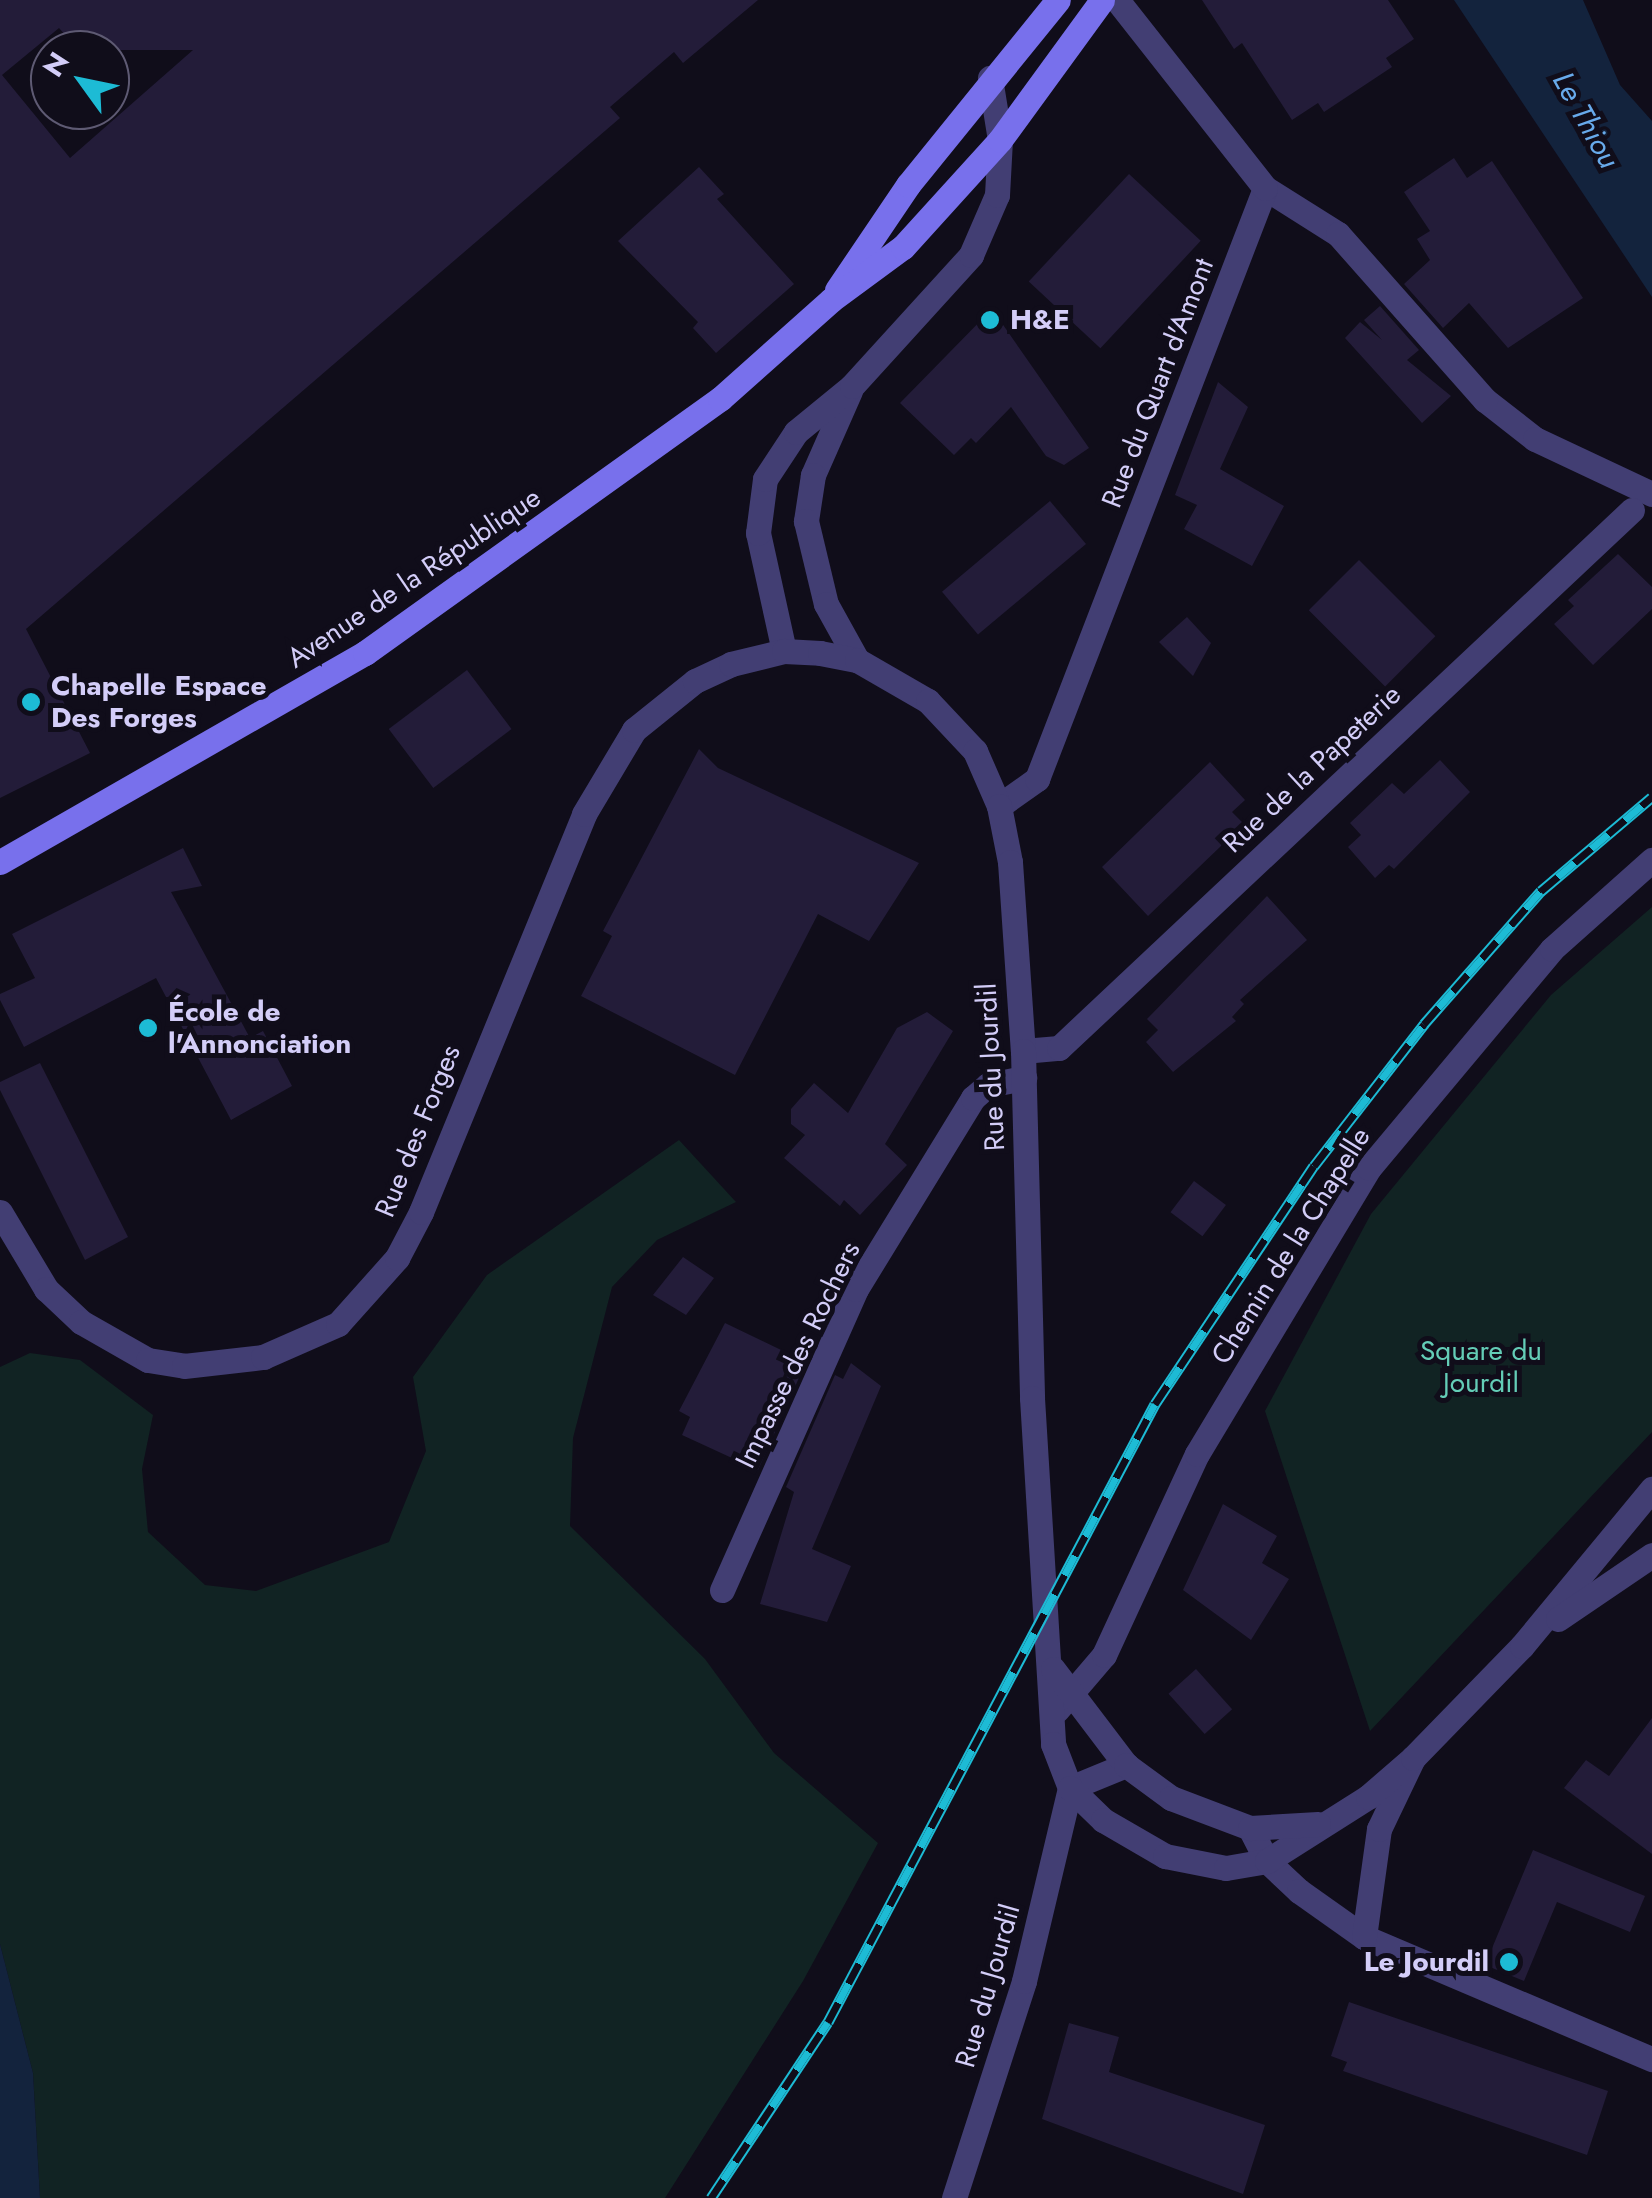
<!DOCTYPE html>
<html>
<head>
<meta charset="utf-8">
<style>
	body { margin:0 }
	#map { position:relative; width:1652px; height:2198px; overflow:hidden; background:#100d1a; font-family:Jost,sans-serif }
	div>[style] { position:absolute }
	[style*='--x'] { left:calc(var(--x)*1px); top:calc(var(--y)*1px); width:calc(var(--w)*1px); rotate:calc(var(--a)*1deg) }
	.green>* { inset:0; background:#112323 }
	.water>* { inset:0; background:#13233d }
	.building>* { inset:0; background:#231c39; transform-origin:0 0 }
	.pedestrian>* { height:25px; margin:-12.5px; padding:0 12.5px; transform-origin:12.5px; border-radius:12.5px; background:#423e73 }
	.minor>* { height:25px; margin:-12.5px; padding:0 12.5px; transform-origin:12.5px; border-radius:12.5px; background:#423e73 }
	.tertiary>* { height:25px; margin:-12.5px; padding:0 12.5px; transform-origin:12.5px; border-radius:12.5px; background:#423e73 }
	.secondary>* { height:25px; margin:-12.5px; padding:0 12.5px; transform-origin:12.5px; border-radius:12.5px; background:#7870ec }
	.rail>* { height:11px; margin-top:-5.5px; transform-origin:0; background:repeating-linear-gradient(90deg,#100d1a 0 22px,#1dbbd5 0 44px); box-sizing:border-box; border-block:2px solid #1dbbd5 }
	.dots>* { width:28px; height:28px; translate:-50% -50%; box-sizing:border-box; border:5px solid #100d1a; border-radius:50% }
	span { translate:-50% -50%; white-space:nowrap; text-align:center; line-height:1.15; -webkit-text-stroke:10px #100d1a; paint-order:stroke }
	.poi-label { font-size:28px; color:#d3cdf8; font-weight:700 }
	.left { translate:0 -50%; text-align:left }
	.right { translate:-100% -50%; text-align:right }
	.street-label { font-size:28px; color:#d3cdf8 }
	.park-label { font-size:28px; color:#64cdb7 }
	.water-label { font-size:30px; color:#68aaeb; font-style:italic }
	.north { position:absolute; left:30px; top:30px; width:100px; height:100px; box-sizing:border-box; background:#100d1a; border:2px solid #5e5a73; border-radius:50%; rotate:303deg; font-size:28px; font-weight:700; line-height:40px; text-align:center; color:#d3cdf8 }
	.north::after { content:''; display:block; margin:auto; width:35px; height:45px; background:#1dbbd5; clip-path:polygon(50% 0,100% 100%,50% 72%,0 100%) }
</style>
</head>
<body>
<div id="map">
	<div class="green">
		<i style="clip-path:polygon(1652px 907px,1652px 1432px,1370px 1731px,1265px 1411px,1371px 1214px,1551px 995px)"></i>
		<i style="clip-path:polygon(679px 1140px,736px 1202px,657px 1240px,612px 1287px,573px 1438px,570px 1526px,705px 1659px,774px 1753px,878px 1843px,803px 1981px,665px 2198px,40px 2198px,33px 2073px,0 1944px,0 1367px,30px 1353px,80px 1360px,153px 1415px,142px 1469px,148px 1532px,205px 1585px,256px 1591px,389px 1542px,426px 1451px,413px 1377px,487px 1275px)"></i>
	</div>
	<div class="water">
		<i style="clip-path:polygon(1454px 0,1583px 0,1620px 85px,1652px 121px,1652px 297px)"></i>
		<i style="clip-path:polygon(0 1944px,33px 2073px,40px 2198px,0 2198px)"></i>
	</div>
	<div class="building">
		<i style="clip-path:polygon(evenodd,0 0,758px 0,683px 63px,674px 52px,610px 107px,620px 118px,26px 629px,90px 753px,0 798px,0 0,59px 28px,78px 50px,193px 50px,70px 158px,2px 75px,59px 28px)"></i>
		<i style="clip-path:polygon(1202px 0,1388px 0,1414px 39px,1386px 58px,1392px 67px,1324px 112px,1318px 103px,1292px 120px,1242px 43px,1234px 49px)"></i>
		<i style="clip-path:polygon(1454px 158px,1467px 178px,1492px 161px,1583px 298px,1508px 348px,1469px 303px,1443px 328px,1404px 284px,1430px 260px,1417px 239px,1430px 231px,1404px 192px)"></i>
		<i style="clip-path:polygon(699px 167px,724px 194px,717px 199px,794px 284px,716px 353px,693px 328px,698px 322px,618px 241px)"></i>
		<i style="left:1129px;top:174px;width:98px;height:147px;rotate:43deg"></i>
		<i style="clip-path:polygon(1380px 306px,1419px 350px,1407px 360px,1451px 396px,1422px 423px,1345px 338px,1360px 322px,1382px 340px,1364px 320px)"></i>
		<i style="clip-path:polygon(992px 309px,1089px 448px,1064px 465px,1046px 456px,1011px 407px,976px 443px,971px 438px,954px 455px,900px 403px)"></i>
		<i style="clip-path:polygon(1218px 382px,1248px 407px,1220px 469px,1284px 506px,1252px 566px,1184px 529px,1197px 505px,1175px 495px)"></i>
		<i style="left:1050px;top:501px;width:56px;height:141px;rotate:50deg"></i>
		<i style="clip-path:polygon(1618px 554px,1652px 587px,1652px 609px,1593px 665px,1554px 624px,1574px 606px,1568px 600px)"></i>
		<i style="left:1359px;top:560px;width:108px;height:71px;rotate:45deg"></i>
		<i style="clip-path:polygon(1187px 617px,1211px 643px,1193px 676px,1159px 642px)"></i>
		<i style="left:467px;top:670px;width:74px;height:98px;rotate:53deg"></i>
		<i style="clip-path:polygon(699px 749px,718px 768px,919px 863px,869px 941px,818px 914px,735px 1075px,581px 996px,612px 936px,603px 931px)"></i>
		<i style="clip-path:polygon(1440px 760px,1470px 792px,1394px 869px,1389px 865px,1375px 878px,1348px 847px,1361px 835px,1350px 823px,1392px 783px,1404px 794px)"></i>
		<i style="clip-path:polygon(1210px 762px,1245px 800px,1232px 812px,1244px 824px,1148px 916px,1102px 867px)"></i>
		<i style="clip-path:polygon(183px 848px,202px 886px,171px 892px,250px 1038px,263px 1031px,292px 1086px,231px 1120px,156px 978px,24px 1047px,0 1000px,0 994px,35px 978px,12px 934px)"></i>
		<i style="clip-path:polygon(1267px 896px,1307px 940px,1240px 1000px,1244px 1004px,1232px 1017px,1236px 1021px,1173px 1072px,1146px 1042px,1158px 1030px,1147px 1019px)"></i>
		<i style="clip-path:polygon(927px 1012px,953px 1031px,885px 1144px,907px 1165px,860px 1215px,844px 1200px,840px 1206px,784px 1158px,805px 1135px,791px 1124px,791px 1109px,814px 1083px,848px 1113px,897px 1028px)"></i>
		<i style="clip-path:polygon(40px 1063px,128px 1237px,85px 1260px,0 1090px,0 1082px)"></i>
		<i style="left:1194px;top:1181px;width:40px;height:39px;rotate:37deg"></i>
		<i style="clip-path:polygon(683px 1257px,714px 1278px,686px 1315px,653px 1295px)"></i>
		<i style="clip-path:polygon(725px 1323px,806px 1362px,758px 1470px,682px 1435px,690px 1417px,679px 1411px)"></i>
		<i style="clip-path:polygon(851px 1363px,881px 1386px,812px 1549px,851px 1566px,827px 1622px,760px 1604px,794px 1492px,786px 1487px,835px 1375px,843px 1379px)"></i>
		<i style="clip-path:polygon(1223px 1504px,1277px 1536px,1262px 1563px,1289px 1579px,1251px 1640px,1183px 1590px)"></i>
		<i style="left:1196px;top:1669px;width:54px;height:37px;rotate:48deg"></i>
		<i style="clip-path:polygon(1652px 1718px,1652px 1854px,1564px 1788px,1586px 1760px,1609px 1776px)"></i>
		<i style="clip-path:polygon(1533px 1850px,1645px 1896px,1630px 1932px,1557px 1902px,1524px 1981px,1485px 1965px)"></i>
		<i style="clip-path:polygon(1349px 2002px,1608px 2091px,1587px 2155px,1343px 2071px,1347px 2062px,1331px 2056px)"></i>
		<i style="clip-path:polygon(1069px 2023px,1119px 2037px,1109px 2072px,1265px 2125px,1243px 2194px,1042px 2119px)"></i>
	</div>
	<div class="pedestrian">
		<i style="--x:1485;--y:400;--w:63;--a:38"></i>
		<i style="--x:1535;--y:439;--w:129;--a:25.2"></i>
	</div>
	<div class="minor">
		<i style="--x:1265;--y:188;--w:86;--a:32.2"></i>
		<i style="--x:1338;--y:234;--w:222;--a:48.5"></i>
		<i style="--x:850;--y:391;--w:92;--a:113.8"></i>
		<i style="--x:813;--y:475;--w:47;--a:98.7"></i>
		<i style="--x:806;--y:521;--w:85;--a:76.5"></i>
		<i style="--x:826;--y:604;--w:64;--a:61"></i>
		<i style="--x:784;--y:651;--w:121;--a:-102.4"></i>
		<i style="--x:758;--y:533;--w:54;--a:-82.6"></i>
		<i style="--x:765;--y:479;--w:56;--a:-56.6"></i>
		<i style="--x:796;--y:432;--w:72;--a:-39.4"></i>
		<i style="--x:852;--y:386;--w:177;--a:-47.7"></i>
		<i style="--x:971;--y:255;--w:65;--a:-66.6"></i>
		<i style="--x:997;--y:195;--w:55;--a:-86.9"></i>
		<i style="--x:1000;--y:140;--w:63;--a:-99.2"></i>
		<i style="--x:999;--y:806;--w:47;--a:-35.4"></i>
		<i style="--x:1037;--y:779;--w:633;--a:-68.9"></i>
		<i style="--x:1265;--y:188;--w:239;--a:-128.2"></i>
		<i style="--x:1023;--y:1051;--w:36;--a:-5"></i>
		<i style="--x:1059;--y:1048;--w:786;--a:-43.2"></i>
		<i style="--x:722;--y:1590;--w:329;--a:-66"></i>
		<i style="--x:856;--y:1289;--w:224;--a:-58.5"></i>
		<i style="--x:973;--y:1098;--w:20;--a:-41"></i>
		<i style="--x:988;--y:1085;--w:37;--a:-11"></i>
		<i style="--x:1057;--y:1710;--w:72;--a:-49.5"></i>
		<i style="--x:1104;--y:1655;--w:221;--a:-65.2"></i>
		<i style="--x:1197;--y:1454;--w:334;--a:-59"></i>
		<i style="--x:1369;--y:1168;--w:285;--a:-50.1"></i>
		<i style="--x:1552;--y:949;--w:134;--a:-41.7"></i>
		<i style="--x:1250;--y:1828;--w:37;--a:63"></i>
		<i style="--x:1267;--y:1861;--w:44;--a:43.2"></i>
		<i style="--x:1299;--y:1891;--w:80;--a:35.3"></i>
		<i style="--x:1364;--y:1937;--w:313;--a:23"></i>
		<i style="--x:1364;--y:1937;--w:109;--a:-82.1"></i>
		<i style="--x:1379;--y:1829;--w:79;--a:-64.4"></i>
		<i style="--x:954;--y:2198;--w:228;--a:-72.1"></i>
		<i style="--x:1024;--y:1981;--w:198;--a:-76.6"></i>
		<i style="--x:1070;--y:1788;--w:61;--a:-22.3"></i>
	</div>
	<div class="tertiary">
		<i style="--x:0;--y:1212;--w:90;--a:59.1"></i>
		<i style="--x:46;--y:1289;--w:48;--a:43.3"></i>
		<i style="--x:81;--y:1322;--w:77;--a:29.6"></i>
		<i style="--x:148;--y:1360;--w:36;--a:9"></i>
		<i style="--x:184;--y:1366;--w:80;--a:-6.5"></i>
		<i style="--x:263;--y:1357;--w:82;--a:-23.7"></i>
		<i style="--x:338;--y:1324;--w:89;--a:-48.2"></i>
		<i style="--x:397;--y:1258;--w:52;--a:-62.4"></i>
		<i style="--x:421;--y:1212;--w:430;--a:-67.7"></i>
		<i style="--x:584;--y:814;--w:98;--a:-59.2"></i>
		<i style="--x:634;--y:730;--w:78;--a:-38.8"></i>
		<i style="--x:695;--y:681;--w:40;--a:-25"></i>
		<i style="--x:731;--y:664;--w:55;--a:-13.8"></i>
		<i style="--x:784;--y:651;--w:36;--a:3"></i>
		<i style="--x:820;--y:653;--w:38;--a:11"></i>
		<i style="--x:857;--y:660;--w:82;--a:30"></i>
		<i style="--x:928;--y:701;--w:69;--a:46.8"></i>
		<i style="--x:975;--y:751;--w:60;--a:66.4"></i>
		<i style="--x:999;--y:806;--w:57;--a:78.9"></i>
		<i style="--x:1010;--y:862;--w:189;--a:86.1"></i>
		<i style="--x:1023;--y:1051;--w:347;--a:88.5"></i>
		<i style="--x:1032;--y:1398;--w:347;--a:86.5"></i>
		<i style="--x:1053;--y:1744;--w:47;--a:68.9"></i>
		<i style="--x:1070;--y:1788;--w:46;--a:44.1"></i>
		<i style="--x:1103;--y:1820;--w:72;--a:30.1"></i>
		<i style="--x:1165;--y:1856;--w:62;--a:11.1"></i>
		<i style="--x:1226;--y:1868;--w:42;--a:-9.7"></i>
		<i style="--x:1267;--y:1861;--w:120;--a:-32.4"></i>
		<i style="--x:1368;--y:1797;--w:60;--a:-40.9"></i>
		<i style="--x:1413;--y:1758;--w:156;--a:-45.8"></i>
		<i style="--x:1522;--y:1646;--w:204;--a:-50.4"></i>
		<i style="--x:1558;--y:1619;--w:114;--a:-34.2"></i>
		<i style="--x:1053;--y:1669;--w:121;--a:52.8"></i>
		<i style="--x:1126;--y:1765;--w:56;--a:36.3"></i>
		<i style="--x:1171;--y:1798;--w:85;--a:20.8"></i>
		<i style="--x:1250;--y:1828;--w:68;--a:-3.4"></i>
	</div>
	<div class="secondary">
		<i style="--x:837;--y:290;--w:127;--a:-55.9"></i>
		<i style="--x:908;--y:185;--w:238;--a:-51"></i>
		<i style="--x:0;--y:862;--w:421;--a:-29.8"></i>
		<i style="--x:365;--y:653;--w:437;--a:-35.6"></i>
		<i style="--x:720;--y:399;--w:149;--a:-41.7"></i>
		<i style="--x:831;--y:300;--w:89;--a:-36.4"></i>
		<i style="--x:903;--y:247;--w:144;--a:-47.8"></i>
		<i style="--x:1000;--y:140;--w:173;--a:-53.9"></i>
	</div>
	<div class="rail">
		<i style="--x:711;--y:2198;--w:211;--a:-56.4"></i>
		<i style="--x:828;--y:2022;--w:699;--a:-62.12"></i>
		<i style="--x:1155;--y:1404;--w:286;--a:-56.3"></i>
		<i style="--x:1314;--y:1166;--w:180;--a:-52.2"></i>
		<i style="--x:1424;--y:1024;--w:177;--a:-48.7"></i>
		<i style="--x:1541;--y:891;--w:145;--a:-40.3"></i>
	</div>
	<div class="dots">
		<i style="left:990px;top:320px;background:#1dbbd5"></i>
		<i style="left:31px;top:702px;background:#1dbbd5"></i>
		<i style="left:148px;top:1028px;background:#1dbbd5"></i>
		<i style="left:1509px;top:1962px;background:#1dbbd5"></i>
	</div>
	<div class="poi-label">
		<span class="left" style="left:1010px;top:320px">H&amp;E</span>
		<span class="left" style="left:51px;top:702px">Chapelle Espace<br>Des Forges</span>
		<span class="left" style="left:168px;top:1028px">École de<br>l'Annonciation</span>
		<span class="right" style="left:1489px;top:1962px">Le Jourdil</span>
	</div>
	<div class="street-label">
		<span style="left:1158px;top:383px;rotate:-69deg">Rue du Quart d'Amont</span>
		<span style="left:414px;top:578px;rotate:-34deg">Avenue de la République</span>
		<span style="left:1312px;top:769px;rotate:-43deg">Rue de la Papeterie</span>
		<span style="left:991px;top:1067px;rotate:-93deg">Rue du Jourdil</span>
		<span style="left:418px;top:1131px;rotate:-68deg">Rue des Forges</span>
		<span style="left:1291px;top:1246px;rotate:-58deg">Chemin de la Chapelle</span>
		<span style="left:798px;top:1355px;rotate:-64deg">Impasse des Rochers</span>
		<span style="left:988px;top:1986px;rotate:-74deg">Rue du Jourdil</span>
	</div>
	<div class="park-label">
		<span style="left:1481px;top:1367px">Square du<br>Jourdil</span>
	</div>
	<div class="water-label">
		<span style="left:1586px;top:120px;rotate:61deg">Le Thiou</span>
	</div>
	<div class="north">N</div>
</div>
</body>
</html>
